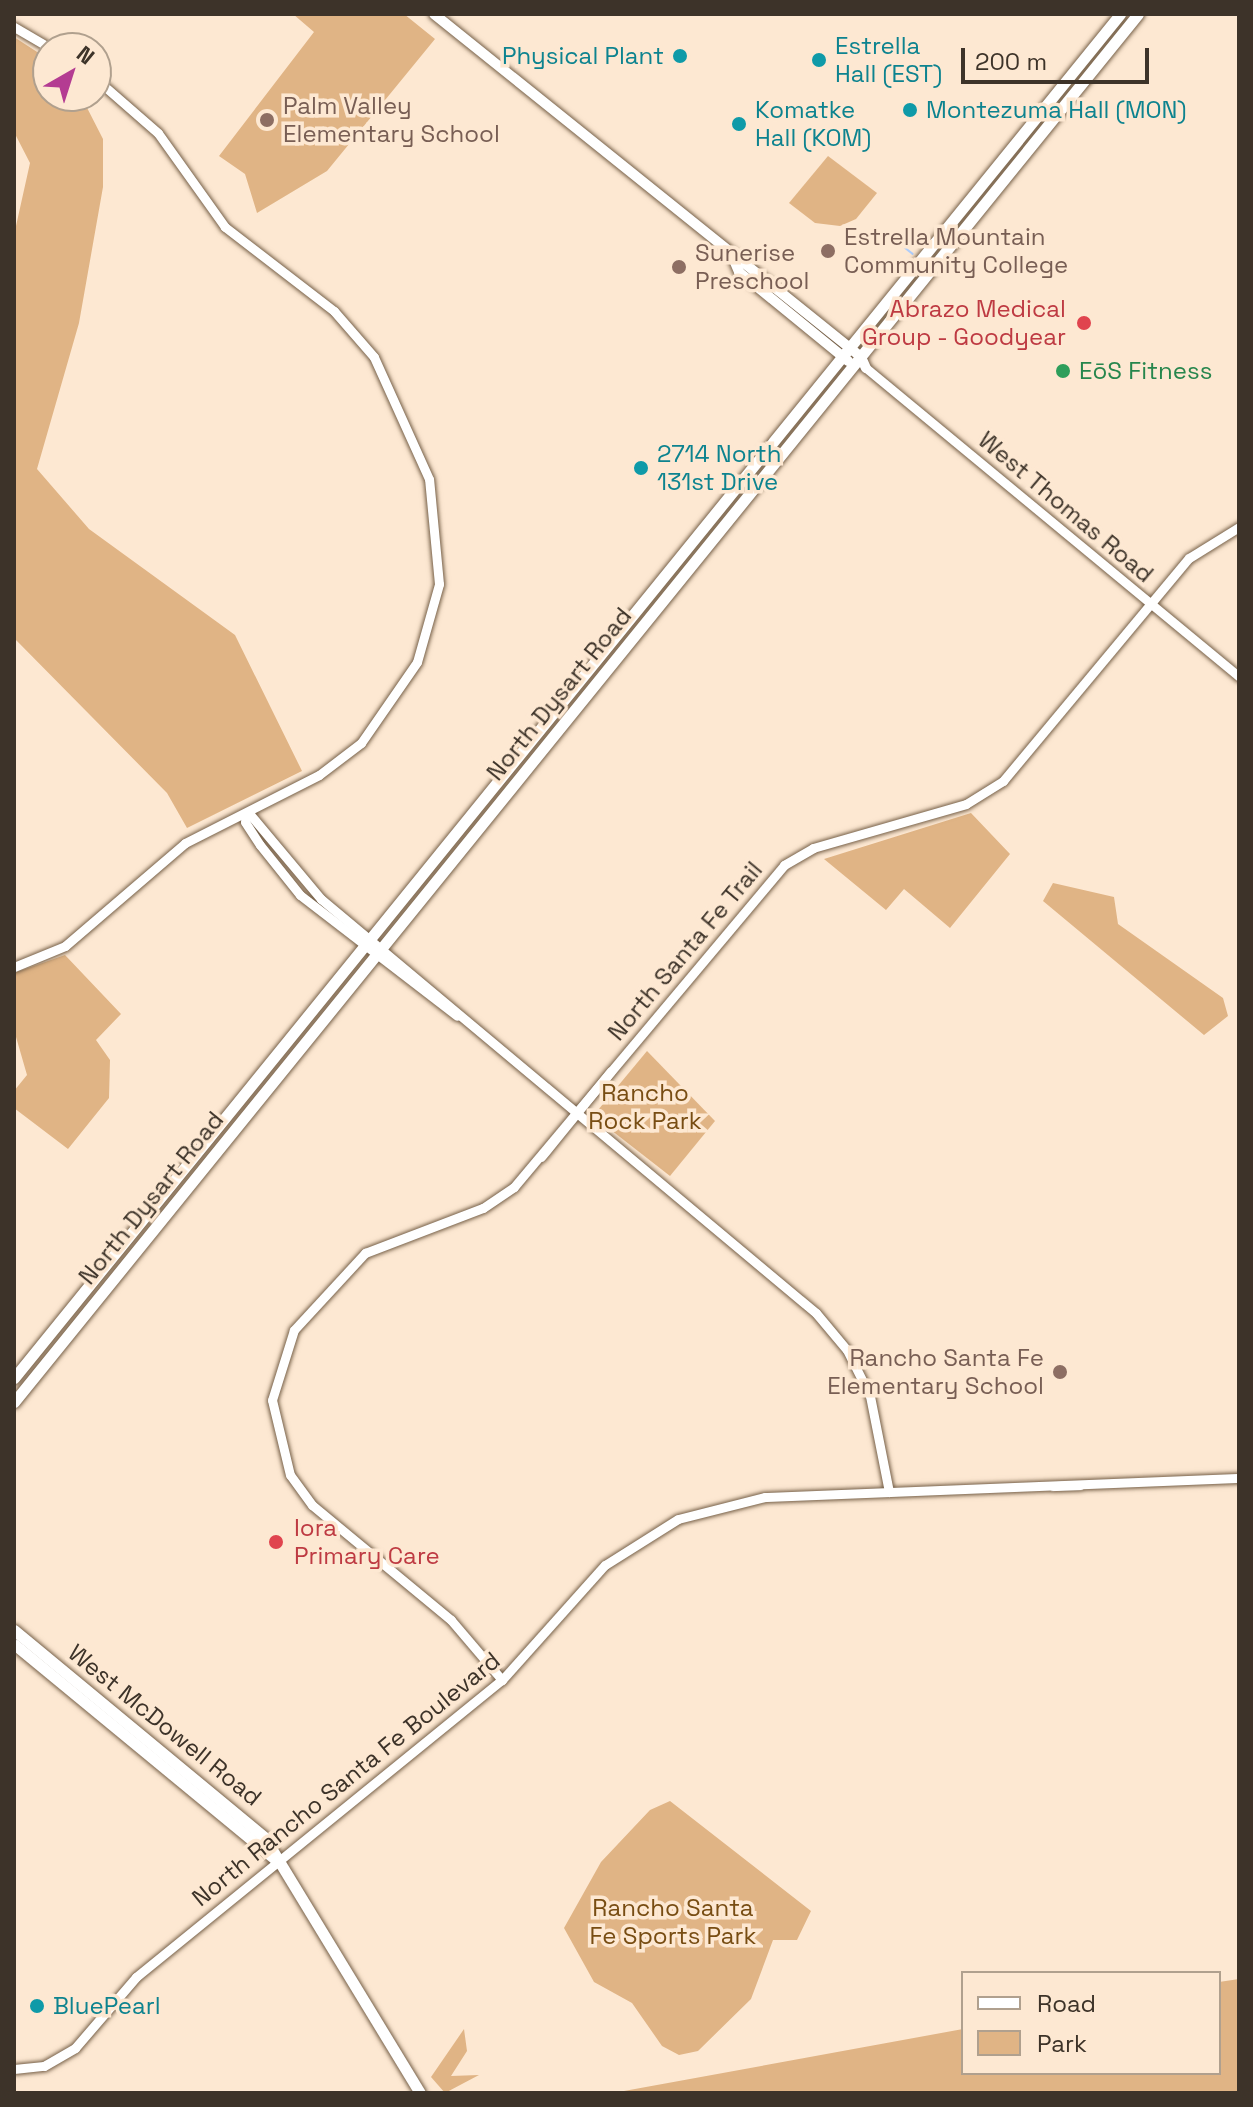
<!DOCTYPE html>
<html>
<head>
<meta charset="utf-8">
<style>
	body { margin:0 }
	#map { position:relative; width:1253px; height:2107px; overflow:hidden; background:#fde8d2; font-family:"Space Grotesk",sans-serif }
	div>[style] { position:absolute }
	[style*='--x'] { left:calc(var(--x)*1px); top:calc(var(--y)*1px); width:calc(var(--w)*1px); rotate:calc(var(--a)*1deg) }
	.green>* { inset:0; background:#e0b485 }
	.stream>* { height:2px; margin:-1px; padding:0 1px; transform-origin:1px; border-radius:1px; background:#aecdfb }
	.roads { filter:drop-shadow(0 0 2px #766048) drop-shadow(0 0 2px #766048) }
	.tertiary>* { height:9px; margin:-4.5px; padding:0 4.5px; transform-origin:4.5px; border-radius:4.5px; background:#fff }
	.secondary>* { height:10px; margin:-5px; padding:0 5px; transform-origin:5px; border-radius:5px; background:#fff }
	.primary>* { height:11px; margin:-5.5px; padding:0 5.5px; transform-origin:5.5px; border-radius:5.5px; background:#fff }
	.dots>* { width:22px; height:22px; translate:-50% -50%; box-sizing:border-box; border:4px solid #fde8d2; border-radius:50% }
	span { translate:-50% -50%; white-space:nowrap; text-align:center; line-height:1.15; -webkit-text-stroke:7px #fde8d2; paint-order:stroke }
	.culture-label { font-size:24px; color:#0d838f }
	.left { translate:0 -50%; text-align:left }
	.right { translate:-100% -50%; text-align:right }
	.education-label { font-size:24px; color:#785e54 }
	.health-label { font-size:24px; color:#be3a42 }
	.leisure-label { font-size:24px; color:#27864d }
	.street-label { font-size:24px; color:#3d3329 }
	.park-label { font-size:24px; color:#784d13 }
	.frame { position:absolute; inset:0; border:16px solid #3d3329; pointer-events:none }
	.legend { position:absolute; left:961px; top:1971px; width:260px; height:104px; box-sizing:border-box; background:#fde8d2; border:2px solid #b0a08e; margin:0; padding:10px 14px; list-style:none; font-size:24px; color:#3d3329 }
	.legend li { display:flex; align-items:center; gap:16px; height:40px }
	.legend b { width:40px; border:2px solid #b0a08e }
	.north { position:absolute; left:32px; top:32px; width:80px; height:80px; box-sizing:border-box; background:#fde8d2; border:2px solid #b0a08e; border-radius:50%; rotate:39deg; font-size:22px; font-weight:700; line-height:32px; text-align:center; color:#3d3329 }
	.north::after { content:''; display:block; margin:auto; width:28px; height:36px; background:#b43c92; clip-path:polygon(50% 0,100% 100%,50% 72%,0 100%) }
	.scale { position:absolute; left:961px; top:48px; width:188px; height:36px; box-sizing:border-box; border:4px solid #3d3329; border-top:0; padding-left:10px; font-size:24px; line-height:28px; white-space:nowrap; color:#3d3329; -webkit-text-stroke:6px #fde8d2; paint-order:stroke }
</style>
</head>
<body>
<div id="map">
	<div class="green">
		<i style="clip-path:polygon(293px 14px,404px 14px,435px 39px,327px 171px,257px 213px,245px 174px,219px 156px,314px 32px)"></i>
		<i style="clip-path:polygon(14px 37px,48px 59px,48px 96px,81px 96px,103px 139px,103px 187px,79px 323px,37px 469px,89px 529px,235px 635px,302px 771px,187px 828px,167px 793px,14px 638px,14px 235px,30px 163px,14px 132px)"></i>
		<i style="clip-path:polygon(828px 156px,877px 193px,856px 219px,840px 226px,815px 223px,789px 203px)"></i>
		<i style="clip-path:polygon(971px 813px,1010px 854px,950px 928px,904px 889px,886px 910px,824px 859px)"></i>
		<i style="clip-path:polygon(1053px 883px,1114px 897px,1118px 924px,1223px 998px,1228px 1016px,1204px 1035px,1043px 901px)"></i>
		<i style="clip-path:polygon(65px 955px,121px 1014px,96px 1040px,110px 1060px,109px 1098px,68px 1149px,14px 1108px,14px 1091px,27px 1075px,14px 1030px,14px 973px)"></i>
		<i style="clip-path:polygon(647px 1051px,715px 1121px,670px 1176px,593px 1116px)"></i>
		<i style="clip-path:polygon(670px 1801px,811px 1911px,797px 1940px,773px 1940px,751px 1999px,698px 2051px,679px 2055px,662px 2046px,632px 2003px,594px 1982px,564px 1928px,601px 1862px,650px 1810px)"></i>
		<i style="clip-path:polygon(1239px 1979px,1239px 2093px,613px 2093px,963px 2029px,963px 2073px,1219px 2073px,1219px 1982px)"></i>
		<i style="clip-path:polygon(464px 2029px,467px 2051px,451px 2076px,479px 2075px,445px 2093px,431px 2077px)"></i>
	</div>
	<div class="stream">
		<i style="--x:900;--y:244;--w:16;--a:38"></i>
	</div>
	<div class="roads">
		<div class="tertiary">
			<i style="--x:14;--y:27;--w:42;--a:30.3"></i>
			<i style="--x:866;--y:368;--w:484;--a:39.6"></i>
			<i style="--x:248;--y:812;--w:114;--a:50"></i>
			<i style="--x:321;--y:899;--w:645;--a:39.91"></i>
			<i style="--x:816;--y:1313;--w:48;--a:50"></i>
			<i style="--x:847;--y:1350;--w:51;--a:63.4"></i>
			<i style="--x:870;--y:1396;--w:98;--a:78.8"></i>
			<i style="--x:248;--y:812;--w:10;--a:107"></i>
			<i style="--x:245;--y:822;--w:27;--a:57"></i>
			<i style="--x:260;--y:845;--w:64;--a:51.3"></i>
			<i style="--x:300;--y:895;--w:198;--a:37.6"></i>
			<i style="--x:14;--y:967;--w:55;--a:-22.4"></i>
			<i style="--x:65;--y:946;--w:158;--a:-40.6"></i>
			<i style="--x:185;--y:843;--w:150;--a:-26.9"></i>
			<i style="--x:319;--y:775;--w:53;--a:-37.3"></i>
			<i style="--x:361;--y:743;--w:98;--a:-55.3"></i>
			<i style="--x:417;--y:662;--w:81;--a:-74.2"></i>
			<i style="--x:439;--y:584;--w:105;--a:-95.4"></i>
			<i style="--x:429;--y:479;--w:134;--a:-114.3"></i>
			<i style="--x:374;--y:357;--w:61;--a:-131"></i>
			<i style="--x:334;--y:311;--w:138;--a:-142.4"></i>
			<i style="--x:225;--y:227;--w:115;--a:-125.5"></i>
			<i style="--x:158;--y:133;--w:82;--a:-138.9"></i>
			<i style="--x:541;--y:1157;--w:111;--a:-50.9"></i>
			<i style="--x:1053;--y:1486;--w:27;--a:-2"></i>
			<i style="--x:502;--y:1680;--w:79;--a:-130.4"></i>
			<i style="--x:451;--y:1620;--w:180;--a:-140.4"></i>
			<i style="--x:312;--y:1505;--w:37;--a:-126"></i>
			<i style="--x:290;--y:1475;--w:77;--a:-103.5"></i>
			<i style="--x:272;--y:1400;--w:73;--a:-72.6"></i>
			<i style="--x:294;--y:1330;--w:105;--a:-47.3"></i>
			<i style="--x:365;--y:1253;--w:126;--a:-20.9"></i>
			<i style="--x:483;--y:1208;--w:37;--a:-34"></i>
			<i style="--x:514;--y:1187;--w:420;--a:-50"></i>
			<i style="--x:784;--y:865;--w:34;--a:-30"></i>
			<i style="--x:813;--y:848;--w:159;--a:-16"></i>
			<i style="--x:966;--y:804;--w:44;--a:-31.9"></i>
			<i style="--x:1003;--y:781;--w:290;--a:-50.2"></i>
			<i style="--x:1189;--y:558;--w:59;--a:-31.8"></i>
			<i style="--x:14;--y:2069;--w:30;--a:-6"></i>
			<i style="--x:44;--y:2066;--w:36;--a:-30"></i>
			<i style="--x:75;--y:2048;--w:94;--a:-49.3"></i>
			<i style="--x:136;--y:1977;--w:471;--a:-39.1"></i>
			<i style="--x:502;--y:1680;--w:154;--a:-48.2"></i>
			<i style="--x:605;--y:1565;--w:86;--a:-32.2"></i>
			<i style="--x:678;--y:1519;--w:90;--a:-14.2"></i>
			<i style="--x:765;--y:1497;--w:474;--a:-2.3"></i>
		</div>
		<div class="secondary">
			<i style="--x:434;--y:14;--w:548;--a:38.77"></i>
			<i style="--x:861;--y:357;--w:12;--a:66"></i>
			<i style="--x:734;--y:260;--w:13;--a:67"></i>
			<i style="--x:739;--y:272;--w:141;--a:39.2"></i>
		</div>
		<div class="primary">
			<i style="--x:14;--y:1378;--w:1756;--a:-50.96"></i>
			<i style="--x:14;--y:1402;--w:1786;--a:-51"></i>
			<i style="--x:14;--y:1630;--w:326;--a:39.6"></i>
			<i style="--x:265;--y:1838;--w:298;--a:58.7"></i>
			<i style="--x:14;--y:1644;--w:342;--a:39.5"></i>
		</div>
	</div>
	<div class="dots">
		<i style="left:680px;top:56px;background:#0f9aa8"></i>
		<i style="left:819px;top:60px;background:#0f9aa8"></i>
		<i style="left:910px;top:110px;background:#0f9aa8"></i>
		<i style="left:267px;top:120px;background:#8d6e63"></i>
		<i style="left:739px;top:124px;background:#0f9aa8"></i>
		<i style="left:828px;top:251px;background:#8d6e63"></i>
		<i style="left:679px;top:267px;background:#8d6e63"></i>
		<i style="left:1084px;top:323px;background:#e0444e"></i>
		<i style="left:1063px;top:371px;background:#2e9e5b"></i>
		<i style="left:641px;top:468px;background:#0f9aa8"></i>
		<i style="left:1060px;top:1372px;background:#8d6e63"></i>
		<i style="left:276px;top:1542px;background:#e0444e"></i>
		<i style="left:37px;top:2006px;background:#0f9aa8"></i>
	</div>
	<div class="culture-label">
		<span class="left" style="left:835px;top:60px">Estrella<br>Hall (EST)</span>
		<span class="right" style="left:664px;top:56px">Physical Plant</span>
		<span class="left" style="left:755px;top:124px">Komatke<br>Hall (KOM)</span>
		<span class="left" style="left:926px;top:110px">Montezuma Hall (MON)</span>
		<span class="left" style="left:657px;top:468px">2714 North<br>131st Drive</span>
		<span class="left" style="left:53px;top:2006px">BluePearl</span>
	</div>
	<div class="education-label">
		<span class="left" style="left:283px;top:120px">Palm Valley<br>Elementary School</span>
		<span class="left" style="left:844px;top:251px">Estrella Mountain<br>Community College</span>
		<span class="left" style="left:695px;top:267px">Sunerise<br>Preschool</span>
		<span class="right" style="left:1044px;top:1372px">Rancho Santa Fe<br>Elementary School</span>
	</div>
	<div class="health-label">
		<span class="right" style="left:1066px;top:323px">Abrazo Medical<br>Group - Goodyear</span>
		<span class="left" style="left:294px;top:1542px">Iora<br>Primary Care</span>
	</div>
	<div class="leisure-label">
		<span class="left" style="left:1079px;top:371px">EōS Fitness</span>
	</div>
	<div class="street-label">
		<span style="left:1066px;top:507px;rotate:40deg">West Thomas Road</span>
		<span style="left:559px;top:694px;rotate:-51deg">North Dysart Road</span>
		<span style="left:685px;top:951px;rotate:-50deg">North Santa Fe Trail</span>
		<span style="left:151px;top:1198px;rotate:-51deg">North Dysart Road</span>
		<span style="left:165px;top:1725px;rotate:39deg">West McDowell Road</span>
		<span style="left:346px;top:1779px;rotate:-39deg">North Rancho Santa Fe Boulevard</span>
	</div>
	<div class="park-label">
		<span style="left:645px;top:1107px">Rancho<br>Rock Park</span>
		<span style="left:673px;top:1922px">Rancho Santa<br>Fe Sports Park</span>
	</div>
	<div class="frame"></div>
	<ul class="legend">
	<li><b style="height:10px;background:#fff"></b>Road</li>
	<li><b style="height:22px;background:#e0b485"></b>Park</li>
	</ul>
	<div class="north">N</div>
	<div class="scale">200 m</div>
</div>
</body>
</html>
